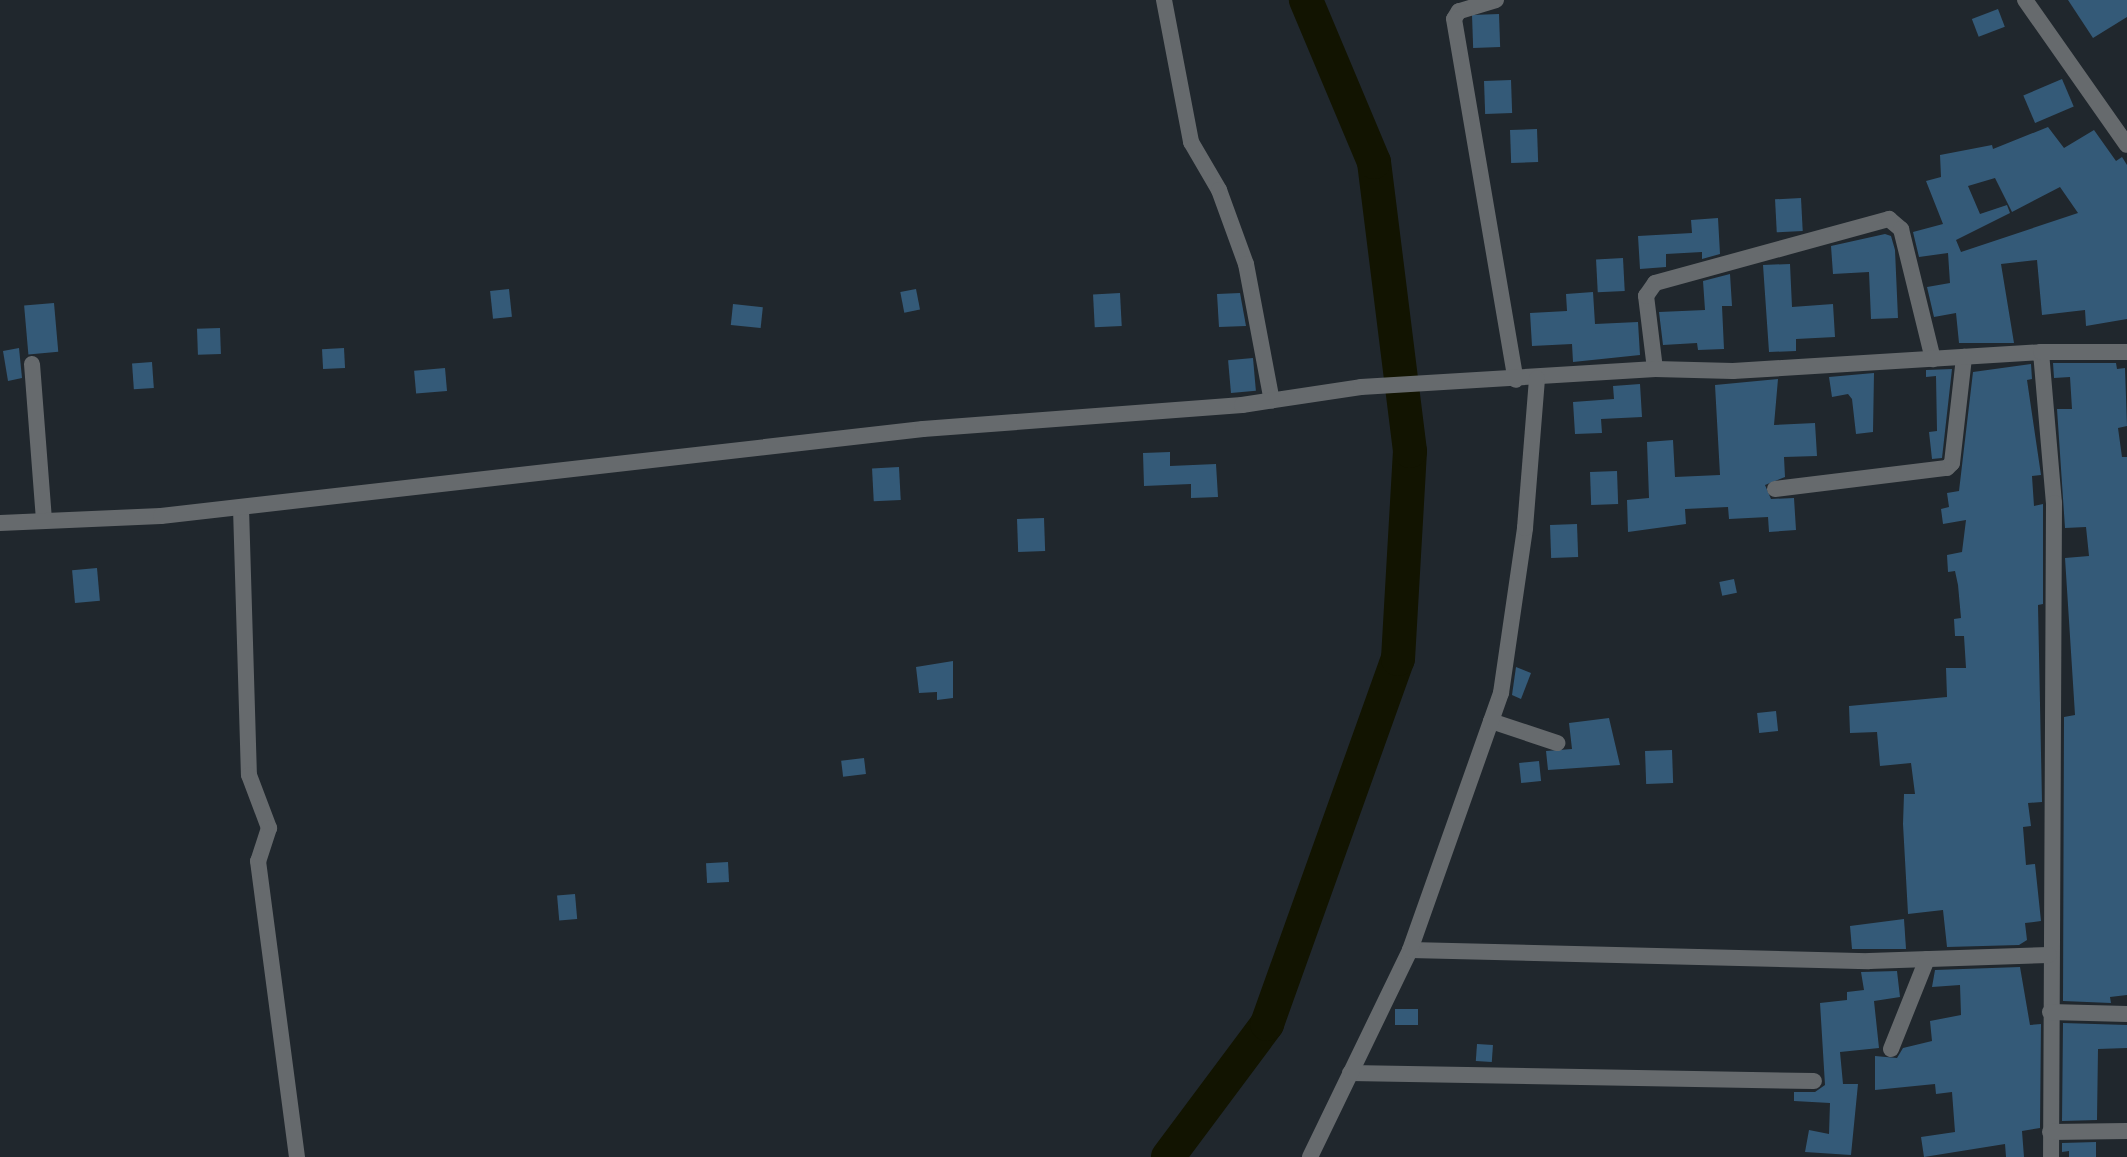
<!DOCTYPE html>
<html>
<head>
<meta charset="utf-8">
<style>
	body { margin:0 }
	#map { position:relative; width:2127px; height:1157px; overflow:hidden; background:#20272d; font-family:Rubik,sans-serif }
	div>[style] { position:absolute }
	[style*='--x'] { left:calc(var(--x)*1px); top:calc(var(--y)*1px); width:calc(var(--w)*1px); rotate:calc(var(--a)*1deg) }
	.river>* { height:34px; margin:-17px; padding:0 17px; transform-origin:17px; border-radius:17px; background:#121401 }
	.building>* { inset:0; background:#345a78; transform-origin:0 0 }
	.street>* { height:16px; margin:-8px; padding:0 8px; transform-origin:8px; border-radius:8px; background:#666a6d }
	span { translate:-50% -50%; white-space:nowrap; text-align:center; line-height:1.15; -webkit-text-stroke:8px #161d23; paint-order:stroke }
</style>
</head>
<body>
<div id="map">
	<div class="river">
		<i style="--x:1168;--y:1157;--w:166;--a:-53.3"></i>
		<i style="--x:1267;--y:1024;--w:388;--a:-70.3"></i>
		<i style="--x:1398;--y:659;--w:208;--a:-86.7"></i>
		<i style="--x:1410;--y:451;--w:291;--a:-97.1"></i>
		<i style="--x:1374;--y:162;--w:176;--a:-112.8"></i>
	</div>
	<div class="building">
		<i style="clip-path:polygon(2068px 0,2127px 0,2127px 17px,2093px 38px)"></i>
		<i style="left:1998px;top:9px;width:19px;height:28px;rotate:69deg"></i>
		<i style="left:1499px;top:14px;width:33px;height:27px;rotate:88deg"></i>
		<i style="left:2062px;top:79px;width:30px;height:42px;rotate:67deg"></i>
		<i style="left:1511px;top:80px;width:33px;height:27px;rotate:88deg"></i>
		<i style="clip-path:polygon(evenodd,2048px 127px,2064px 148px,2094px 130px,2116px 161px,2122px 157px,2127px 165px,2127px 319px,2086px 326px,2085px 310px,2042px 315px,2037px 260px,2001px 264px,2014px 343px,1959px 343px,1956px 313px,1934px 317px,1927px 287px,1950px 283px,1948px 253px,1919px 257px,1913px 232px,1943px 224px,1926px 181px,1941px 177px,1940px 155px,1992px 145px,1993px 149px,2048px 127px,1995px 178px,2012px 212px,2060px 187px,2078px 213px,1961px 252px,1956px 240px,2010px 213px,2007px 205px,1980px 214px,1968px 186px,1995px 178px)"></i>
		<i style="left:1537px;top:129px;width:33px;height:27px;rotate:88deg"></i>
		<i style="left:1801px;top:198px;width:33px;height:26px;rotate:87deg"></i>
		<i style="clip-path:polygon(1718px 218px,1720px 254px,1702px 259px,1702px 252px,1666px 254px,1666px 267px,1640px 269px,1638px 236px,1692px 233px,1691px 220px)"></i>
		<i style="clip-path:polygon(1885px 234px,1891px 236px,1895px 250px,1898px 318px,1871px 319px,1869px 272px,1833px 274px,1831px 246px)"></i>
		<i style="left:1623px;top:258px;width:33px;height:27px;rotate:87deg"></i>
		<i style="clip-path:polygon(1790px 264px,1792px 307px,1833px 304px,1835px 337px,1796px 339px,1796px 351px,1769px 352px,1763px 265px)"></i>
		<i style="clip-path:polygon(1730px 274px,1732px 306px,1722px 306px,1724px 349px,1698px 350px,1697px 343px,1663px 345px,1659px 312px,1705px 310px,1703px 281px)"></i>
		<i style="left:509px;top:289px;width:28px;height:19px;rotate:84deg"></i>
		<i style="left:916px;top:289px;width:21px;height:16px;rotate:79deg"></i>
		<i style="clip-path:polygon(1593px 292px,1595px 324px,1638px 322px,1640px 355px,1573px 362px,1572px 344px,1532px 346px,1530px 313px,1567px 311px,1566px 294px)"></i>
		<i style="left:1120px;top:293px;width:33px;height:27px;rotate:87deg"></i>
		<i style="clip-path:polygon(1240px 293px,1246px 326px,1219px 327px,1217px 294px)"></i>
		<i style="left:54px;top:303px;width:49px;height:30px;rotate:85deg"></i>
		<i style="left:733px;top:304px;width:30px;height:21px;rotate:6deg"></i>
		<i style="left:220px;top:328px;width:26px;height:23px;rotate:88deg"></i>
		<i style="clip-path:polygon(19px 348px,22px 378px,8px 381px,3px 351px)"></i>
		<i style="left:344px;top:348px;width:20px;height:22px;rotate:87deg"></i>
		<i style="left:1253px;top:358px;width:33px;height:25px;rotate:85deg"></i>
		<i style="left:152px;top:362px;width:26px;height:20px;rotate:86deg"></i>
		<i style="clip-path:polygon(2053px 363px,2116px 363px,2117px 369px,2125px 368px,2127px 426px,2118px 428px,2122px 457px,2127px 457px,2127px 995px,2110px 997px,2111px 1003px,2063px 1001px,2064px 717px,2075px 715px,2065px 558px,2089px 556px,2086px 527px,2065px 528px,2057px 409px,2072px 409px,2070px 377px,2054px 378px)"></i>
		<i style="clip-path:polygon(2031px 364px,2032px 379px,2027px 380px,2041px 475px,2032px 476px,2034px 506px,2043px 504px,2043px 604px,2038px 605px,2042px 802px,2028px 803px,2031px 826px,2023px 827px,2026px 865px,2035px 864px,2041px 921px,2025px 923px,2027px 940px,2019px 945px,1947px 947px,1943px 910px,1908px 914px,1903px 824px,1904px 794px,1915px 794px,1911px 763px,1880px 766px,1877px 732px,1850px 733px,1849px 706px,1947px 697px,1946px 668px,1966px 668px,1964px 636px,1955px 636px,1954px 619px,1961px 618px,1958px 585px,1955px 571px,1948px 572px,1947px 555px,1962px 552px,1966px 520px,1943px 524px,1941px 509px,1949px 507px,1947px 493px,1959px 491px,1973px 372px)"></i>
		<i style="left:445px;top:368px;width:23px;height:31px;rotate:85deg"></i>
		<i style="clip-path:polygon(1952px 369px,1942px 458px,1932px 459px,1929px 432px,1937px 431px,1936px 376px,1926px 377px,1926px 370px)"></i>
		<i style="clip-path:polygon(1874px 373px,1873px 432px,1856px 434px,1852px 399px,1848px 394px,1832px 397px,1829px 377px)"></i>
		<i style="clip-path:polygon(1778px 379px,1774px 425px,1815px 423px,1817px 456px,1784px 457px,1785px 477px,1765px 485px,1771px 499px,1794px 498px,1796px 530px,1769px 532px,1768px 517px,1729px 519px,1728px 507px,1685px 509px,1686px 524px,1628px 532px,1627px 500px,1649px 498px,1647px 442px,1673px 440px,1675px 477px,1720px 475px,1715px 385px)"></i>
		<i style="clip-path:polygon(1640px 384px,1642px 417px,1601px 419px,1602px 433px,1575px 434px,1573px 402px,1614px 399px,1613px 386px)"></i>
		<i style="clip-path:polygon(1170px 452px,1170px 466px,1216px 464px,1218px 497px,1191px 498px,1191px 484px,1144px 486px,1143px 453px)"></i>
		<i style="left:899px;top:467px;width:33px;height:27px;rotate:87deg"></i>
		<i style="left:1617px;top:471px;width:33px;height:27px;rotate:88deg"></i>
		<i style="left:1044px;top:518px;width:33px;height:27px;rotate:88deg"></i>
		<i style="left:1577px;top:524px;width:33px;height:27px;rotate:88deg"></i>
		<i style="left:97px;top:568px;width:33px;height:25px;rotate:85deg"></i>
		<i style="left:1734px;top:579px;width:14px;height:15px;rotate:78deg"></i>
		<i style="clip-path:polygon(953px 661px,953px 698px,937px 700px,937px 692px,919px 693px,916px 667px)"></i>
		<i style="clip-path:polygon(1516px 667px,1531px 673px,1521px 699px,1512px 695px)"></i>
		<i style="left:1776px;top:711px;width:20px;height:19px;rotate:84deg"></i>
		<i style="clip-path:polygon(1609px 718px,1620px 765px,1548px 770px,1546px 751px,1572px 749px,1569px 723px)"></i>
		<i style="left:1672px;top:750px;width:33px;height:27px;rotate:88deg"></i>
		<i style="left:864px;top:758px;width:16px;height:23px;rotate:83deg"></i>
		<i style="left:1539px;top:761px;width:20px;height:20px;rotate:84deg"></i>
		<i style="left:728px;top:862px;width:20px;height:22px;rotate:87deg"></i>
		<i style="left:575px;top:894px;width:25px;height:18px;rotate:85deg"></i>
		<i style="clip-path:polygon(1904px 919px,1906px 949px,1852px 949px,1850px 926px)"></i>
		<i style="clip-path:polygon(2020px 967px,2030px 1025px,2041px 1024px,2040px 1128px,2022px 1131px,2024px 1157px,2006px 1157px,2005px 1144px,1924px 1157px,1921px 1137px,1955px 1132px,1952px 1092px,1936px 1094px,1935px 1084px,1875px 1090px,1875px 1056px,1897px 1058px,1903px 1048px,1932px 1041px,1930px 1021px,1961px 1015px,1960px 985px,1932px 987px,1935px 970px)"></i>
		<i style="clip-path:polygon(1897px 971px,1900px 997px,1874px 1001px,1879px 1048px,1840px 1052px,1843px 1084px,1858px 1084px,1851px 1155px,1805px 1152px,1809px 1130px,1829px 1134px,1830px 1103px,1794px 1101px,1794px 1092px,1815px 1092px,1825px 1085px,1820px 1003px,1847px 1000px,1847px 992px,1864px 990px,1861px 972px)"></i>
		<i style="left:1395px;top:1009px;width:23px;height:16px"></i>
		<i style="clip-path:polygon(2063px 1023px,2127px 1025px,2127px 1048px,2098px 1049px,2097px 1120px,2062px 1121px)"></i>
		<i style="left:1477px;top:1044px;width:16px;height:17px;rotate:4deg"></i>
		<i style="clip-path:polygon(2096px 1142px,2096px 1157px,2069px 1157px,2069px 1151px,2062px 1152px,2062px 1143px)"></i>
	</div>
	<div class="street">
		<i style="--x:1164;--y:0;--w:145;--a:79.2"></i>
		<i style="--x:1191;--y:142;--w:56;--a:59.7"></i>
		<i style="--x:1219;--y:190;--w:79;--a:70"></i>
		<i style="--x:1246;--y:264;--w:139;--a:79.3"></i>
		<i style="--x:1496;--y:0;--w:39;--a:163"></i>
		<i style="--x:1459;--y:11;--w:9;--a:122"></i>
		<i style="--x:1454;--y:19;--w:366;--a:80.3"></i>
		<i style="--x:2025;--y:0;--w:177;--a:54.9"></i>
		<i style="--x:2041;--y:352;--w:152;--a:85.1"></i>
		<i style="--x:2054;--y:503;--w:654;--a:90.26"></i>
		<i style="--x:32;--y:364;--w:157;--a:85.6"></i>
		<i style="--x:1655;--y:369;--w:74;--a:-97"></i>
		<i style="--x:1646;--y:296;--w:16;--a:-55"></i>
		<i style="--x:1655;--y:283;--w:243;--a:-15.3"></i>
		<i style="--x:1889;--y:219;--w:16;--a:40"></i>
		<i style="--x:1901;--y:229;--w:134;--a:76.2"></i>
		<i style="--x:1775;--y:489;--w:173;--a:-7"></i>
		<i style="--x:1947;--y:468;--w:7;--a:-45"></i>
		<i style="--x:1952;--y:463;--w:107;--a:-83.5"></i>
		<i style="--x:241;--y:508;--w:267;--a:88.3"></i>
		<i style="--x:249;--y:775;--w:57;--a:69.3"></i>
		<i style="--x:269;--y:828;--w:35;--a:108"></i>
		<i style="--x:258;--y:861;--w:299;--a:82.5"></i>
		<i style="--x:0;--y:523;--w:161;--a:-2.5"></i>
		<i style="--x:161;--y:516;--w:767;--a:-6.51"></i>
		<i style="--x:923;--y:429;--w:320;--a:-4.3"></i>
		<i style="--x:1242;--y:405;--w:120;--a:-8.6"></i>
		<i style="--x:1361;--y:387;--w:295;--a:-3.5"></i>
		<i style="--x:1655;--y:369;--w:78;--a:1.5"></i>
		<i style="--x:1733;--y:371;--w:309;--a:-3.5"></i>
		<i style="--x:2041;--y:352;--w:86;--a:0"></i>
		<i style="--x:1491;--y:721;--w:70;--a:18.4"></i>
		<i style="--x:1410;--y:950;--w:459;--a:1.4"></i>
		<i style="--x:1869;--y:961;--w:180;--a:-1.9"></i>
		<i style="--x:2050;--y:1012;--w:77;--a:1.5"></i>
		<i style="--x:1891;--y:1049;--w:97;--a:-68.2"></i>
		<i style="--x:1350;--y:1073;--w:464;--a:1"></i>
		<i style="--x:2050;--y:1132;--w:77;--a:-0.7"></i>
		<i style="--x:1310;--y:1157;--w:230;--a:-64.2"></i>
		<i style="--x:1410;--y:950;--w:273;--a:-70.5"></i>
		<i style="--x:1501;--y:693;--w:167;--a:-81.7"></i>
		<i style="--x:1525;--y:528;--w:150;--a:-85.4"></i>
	</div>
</div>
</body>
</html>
